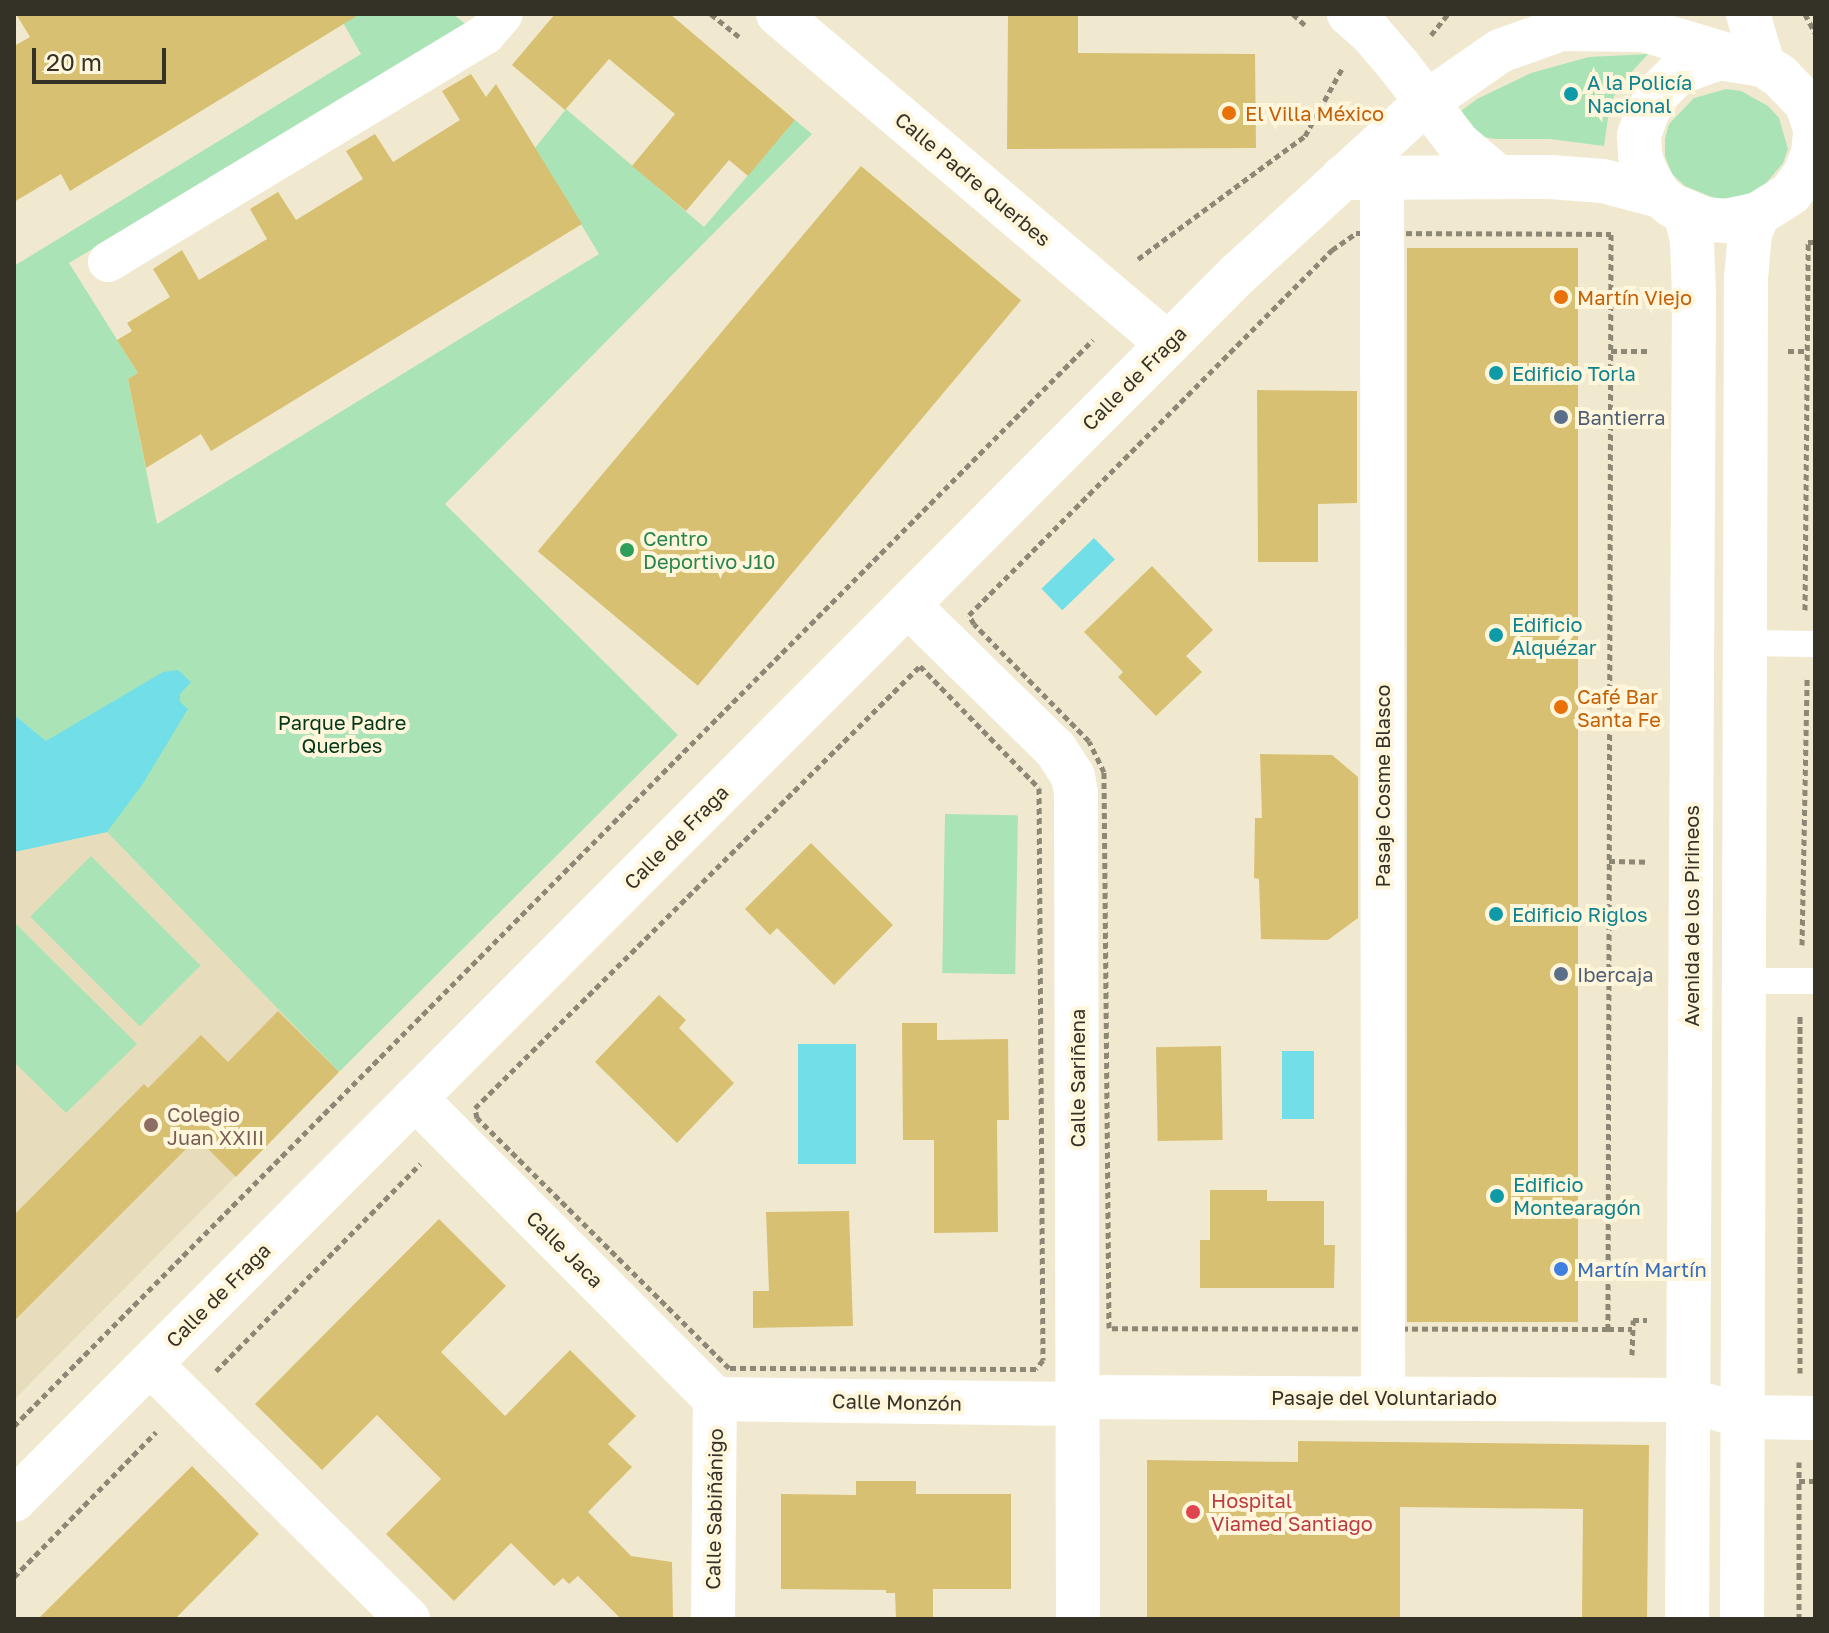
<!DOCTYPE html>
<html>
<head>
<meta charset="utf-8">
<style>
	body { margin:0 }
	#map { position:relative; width:1829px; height:1633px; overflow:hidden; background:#f1e9cf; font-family:"Golos Text",sans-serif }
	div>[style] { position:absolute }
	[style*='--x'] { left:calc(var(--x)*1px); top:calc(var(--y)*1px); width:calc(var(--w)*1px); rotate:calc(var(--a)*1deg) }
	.built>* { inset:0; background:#e7ddbc }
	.green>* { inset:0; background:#aae4b6; transform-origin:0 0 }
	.water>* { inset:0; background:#72dee8; transform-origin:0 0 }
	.building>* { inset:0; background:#d8c073; transform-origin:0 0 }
	.path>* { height:5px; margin-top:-2.5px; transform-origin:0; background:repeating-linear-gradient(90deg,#8d8776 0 6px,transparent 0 10px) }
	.service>* { height:26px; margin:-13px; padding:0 13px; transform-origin:13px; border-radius:13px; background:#fff }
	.pedestrian>* { height:40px; margin:-20px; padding:0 20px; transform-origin:20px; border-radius:20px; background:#fff }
	.minor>* { height:44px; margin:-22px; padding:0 22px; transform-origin:22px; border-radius:22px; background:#fff }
	.tertiary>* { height:44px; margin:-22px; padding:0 22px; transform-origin:22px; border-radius:22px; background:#fff }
	.secondary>* { height:44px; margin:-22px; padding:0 22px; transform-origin:22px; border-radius:22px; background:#fff }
	.dots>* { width:22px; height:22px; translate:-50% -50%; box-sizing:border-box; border:4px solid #fff6dc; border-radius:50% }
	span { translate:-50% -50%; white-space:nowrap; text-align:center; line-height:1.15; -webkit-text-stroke:8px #fff6dc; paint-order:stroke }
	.culture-label { font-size:20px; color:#0d838f }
	.left { translate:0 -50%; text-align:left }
	.food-label { font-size:20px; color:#c56008 }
	.street-label { font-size:20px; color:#343127 }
	.service-label { font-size:20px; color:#4e5e75 }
	.leisure-label { font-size:20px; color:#27864d }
	.park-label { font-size:20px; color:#023818 }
	.education-label { font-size:20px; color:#785e54 }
	.shop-label { font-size:20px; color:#366cbe }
	.health-label { font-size:20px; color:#be3a42 }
	.frame { position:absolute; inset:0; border:16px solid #343127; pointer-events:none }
	.scale { position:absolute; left:32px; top:48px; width:134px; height:36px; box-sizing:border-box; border:4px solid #343127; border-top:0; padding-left:10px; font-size:24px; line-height:28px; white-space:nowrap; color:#343127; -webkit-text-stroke:6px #fff6dc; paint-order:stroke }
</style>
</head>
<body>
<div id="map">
	<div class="built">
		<i style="clip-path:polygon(107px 832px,339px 1072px,14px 1400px,14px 852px)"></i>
	</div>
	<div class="green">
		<i style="clip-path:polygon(338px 14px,453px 14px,468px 26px,69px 263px,138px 373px,128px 379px,157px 524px,599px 254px,535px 148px,566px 109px,704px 227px,795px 120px,812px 134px,445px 504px,678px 735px,339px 1072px,107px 832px,14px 852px,14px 266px,361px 54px)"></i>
		<i style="clip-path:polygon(1648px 54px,1620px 85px,1610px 104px,1604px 146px,1550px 139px,1495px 139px,1479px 136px,1453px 117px,1477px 99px,1531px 73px,1589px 57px)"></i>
		<i style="clip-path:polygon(1726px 89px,1741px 91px,1768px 106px,1779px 118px,1788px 149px,1783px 163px,1762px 188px,1748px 196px,1717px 199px,1685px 186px,1672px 174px,1665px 156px,1665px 139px,1669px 124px,1694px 98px)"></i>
		<i style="left:945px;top:814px;width:73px;height:159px;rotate:1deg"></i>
		<i style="left:91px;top:856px;width:155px;height:86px;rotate:45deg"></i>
		<i style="clip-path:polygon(14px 922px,137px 1044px,66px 1113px,14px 1062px)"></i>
	</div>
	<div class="water">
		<i style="left:1094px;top:538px;width:30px;height:73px;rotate:46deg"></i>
		<i style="clip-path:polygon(178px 670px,191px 682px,180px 694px,180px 702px,188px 709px,142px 785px,107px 832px,14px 852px,14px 715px,46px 741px,163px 672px)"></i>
		<i style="left:856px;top:1044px;width:120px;height:58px;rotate:90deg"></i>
		<i style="left:1282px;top:1051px;width:32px;height:68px"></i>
	</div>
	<div class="building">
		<i style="clip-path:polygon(16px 14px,360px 14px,70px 191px,61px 174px,14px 202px,14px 46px,30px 37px)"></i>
		<i style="clip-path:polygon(555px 14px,670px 14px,795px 120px,748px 176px,729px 160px,686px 211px,632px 166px,675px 114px,609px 59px,565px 110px,512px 65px)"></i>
		<i style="clip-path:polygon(1008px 14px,1078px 14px,1078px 53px,1255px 54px,1256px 148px,1007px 149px)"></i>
		<i style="clip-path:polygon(471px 74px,486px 97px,496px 84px,582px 224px,211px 451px,201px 434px,146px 468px,128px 379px,138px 373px,117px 340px,132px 331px,127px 323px,170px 297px,153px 269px,182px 250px,199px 280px,267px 239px,250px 209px,278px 192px,296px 220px,363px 179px,346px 151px,375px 134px,393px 162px,460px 120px,442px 91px)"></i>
		<i style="left:861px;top:166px;width:209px;height:503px;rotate:40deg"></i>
		<i style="left:1407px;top:248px;width:171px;height:1074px"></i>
		<i style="clip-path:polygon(1257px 390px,1357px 391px,1357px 503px,1318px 504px,1318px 562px,1258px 562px)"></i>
		<i style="clip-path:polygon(1152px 566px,1213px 630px,1186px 656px,1202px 672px,1156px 716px,1118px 677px,1123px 672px,1084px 632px)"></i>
		<i style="clip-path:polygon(1260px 754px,1332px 755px,1358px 777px,1358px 918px,1328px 940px,1261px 939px,1259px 879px,1254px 878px,1255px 818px,1262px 818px)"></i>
		<i style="clip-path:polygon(811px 843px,893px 925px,834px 985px,777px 928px,770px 935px,745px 909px)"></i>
		<i style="clip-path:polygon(659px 995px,686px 1020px,679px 1028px,734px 1083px,677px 1143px,595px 1062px)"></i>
		<i style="clip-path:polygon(278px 1011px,339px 1072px,236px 1177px,197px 1138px,14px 1321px,14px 1215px,144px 1084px,148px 1088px,201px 1035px,228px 1062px)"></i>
		<i style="clip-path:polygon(902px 1023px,937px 1023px,937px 1040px,1008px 1039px,1009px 1120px,997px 1120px,998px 1232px,934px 1233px,934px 1140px,903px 1140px)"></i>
		<i style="left:1221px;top:1046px;width:94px;height:65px;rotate:89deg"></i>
		<i style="clip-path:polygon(1210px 1190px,1267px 1190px,1267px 1201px,1324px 1201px,1324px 1245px,1335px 1245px,1334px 1288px,1200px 1288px,1200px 1240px,1210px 1240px)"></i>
		<i style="clip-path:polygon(849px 1211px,853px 1326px,753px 1328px,753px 1291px,769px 1291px,766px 1212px)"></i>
		<i style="clip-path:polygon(439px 1219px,506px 1286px,441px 1352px,505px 1416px,570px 1350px,636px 1416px,608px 1444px,632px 1467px,588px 1512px,631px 1556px,672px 1562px,673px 1619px,621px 1619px,578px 1576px,569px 1584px,563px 1578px,554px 1586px,511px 1543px,454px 1601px,386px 1534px,441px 1479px,377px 1415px,322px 1470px,255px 1404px)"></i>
		<i style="clip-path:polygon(1298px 1441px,1649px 1445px,1647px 1619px,1582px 1619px,1583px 1509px,1400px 1507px,1400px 1619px,1147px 1619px,1147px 1460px,1298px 1462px)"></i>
		<i style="clip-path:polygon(192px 1466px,259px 1534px,175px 1619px,38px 1619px)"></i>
		<i style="clip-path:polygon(856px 1481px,916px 1481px,916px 1494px,1011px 1494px,1011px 1589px,933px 1589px,933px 1619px,896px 1619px,895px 1593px,886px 1593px,886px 1590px,781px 1589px,781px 1494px,856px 1495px)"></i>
	</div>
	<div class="path">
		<i style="--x:711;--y:14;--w:36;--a:39"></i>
		<i style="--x:1293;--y:14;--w:16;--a:43"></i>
		<i style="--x:1805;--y:14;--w:21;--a:62"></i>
		<i style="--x:1431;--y:35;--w:27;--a:-51"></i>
		<i style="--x:1356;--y:233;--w:255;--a:0.2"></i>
		<i style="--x:1611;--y:234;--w:1095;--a:90.16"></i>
		<i style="--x:1608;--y:1329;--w:499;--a:-179.9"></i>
		<i style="--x:1109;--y:1328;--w:556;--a:-90.52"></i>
		<i style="--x:1104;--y:772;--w:34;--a:-116"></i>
		<i style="--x:1089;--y:741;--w:164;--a:-134.5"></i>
		<i style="--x:974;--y:624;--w:10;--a:-119"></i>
		<i style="--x:969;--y:615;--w:515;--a:-45.16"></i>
		<i style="--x:1332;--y:250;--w:29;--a:-35"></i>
		<i style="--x:1138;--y:259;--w:207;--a:-36.4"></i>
		<i style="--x:1305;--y:136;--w:79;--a:-61.2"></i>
		<i style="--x:1611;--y:351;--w:39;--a:0"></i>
		<i style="--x:1788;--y:351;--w:19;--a:0"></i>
		<i style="--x:1805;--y:610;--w:368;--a:-89.5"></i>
		<i style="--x:1808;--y:242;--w:7;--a:0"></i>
		<i style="--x:920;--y:666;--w:170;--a:45.7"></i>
		<i style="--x:1039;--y:788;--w:572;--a:89.6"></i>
		<i style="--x:1043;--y:1360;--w:11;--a:128"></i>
		<i style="--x:1036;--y:1369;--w:307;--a:-179.8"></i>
		<i style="--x:729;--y:1368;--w:355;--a:-135.2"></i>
		<i style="--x:477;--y:1118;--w:10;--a:-101"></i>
		<i style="--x:475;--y:1108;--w:627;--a:-44.81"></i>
		<i style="--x:1609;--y:861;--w:39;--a:1"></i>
		<i style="--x:1802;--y:945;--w:266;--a:-88.9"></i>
		<i style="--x:1608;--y:1329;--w:24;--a:0"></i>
		<i style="--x:1632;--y:1355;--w:35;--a:-88"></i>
		<i style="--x:1633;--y:1320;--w:14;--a:0"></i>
		<i style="--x:216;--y:1371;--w:291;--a:-45.4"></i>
		<i style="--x:1800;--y:1373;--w:358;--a:-90"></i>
		<i style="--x:14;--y:1426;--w:1531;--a:-45.19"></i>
		<i style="--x:1799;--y:1462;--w:19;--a:90"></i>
		<i style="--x:14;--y:1577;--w:203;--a:-45.6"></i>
		<i style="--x:1799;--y:1619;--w:138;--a:-90"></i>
		<i style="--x:1799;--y:1481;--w:16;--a:0"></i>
	</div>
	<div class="service">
		<i style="--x:1746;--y:643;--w:69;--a:0.8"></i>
		<i style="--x:1746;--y:981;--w:69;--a:0"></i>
	</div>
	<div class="pedestrian">
		<i style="--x:108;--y:262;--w:441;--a:-31.1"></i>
		<i style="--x:486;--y:34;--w:26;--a:-50"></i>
	</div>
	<div class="minor">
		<i style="--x:778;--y:14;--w:511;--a:40.24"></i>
		<i style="--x:1349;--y:14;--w:28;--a:41"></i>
		<i style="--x:1370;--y:32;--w:45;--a:49.5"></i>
		<i style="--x:1399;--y:66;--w:97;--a:52.5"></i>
		<i style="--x:1458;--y:143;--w:52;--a:40.4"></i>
		<i style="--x:1748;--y:14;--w:53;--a:73.6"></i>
		<i style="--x:1382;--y:176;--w:1221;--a:89.95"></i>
		<i style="--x:908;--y:605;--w:207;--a:44.4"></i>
		<i style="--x:1056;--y:750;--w:31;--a:57"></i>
		<i style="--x:1073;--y:776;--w:17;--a:80"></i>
		<i style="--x:1076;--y:793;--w:826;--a:89.86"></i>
		<i style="--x:415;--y:1098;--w:425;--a:45.1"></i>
		<i style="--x:150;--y:1364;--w:363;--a:44.7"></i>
		<i style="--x:1078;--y:1397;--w:611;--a:0.28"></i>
		<i style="--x:1689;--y:1400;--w:59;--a:16.9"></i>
		<i style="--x:1745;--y:1417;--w:70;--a:0.8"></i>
		<i style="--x:715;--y:1399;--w:363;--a:0.8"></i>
		<i style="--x:713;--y:1619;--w:220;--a:-89.5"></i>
	</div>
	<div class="tertiary">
		<i style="--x:1685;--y:213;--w:28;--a:75"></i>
		<i style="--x:1692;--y:240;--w:54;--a:87.9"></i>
		<i style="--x:1694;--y:294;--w:1325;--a:90.3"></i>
		<i style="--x:1742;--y:1619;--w:1341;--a:-89.83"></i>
		<i style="--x:1746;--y:278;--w:45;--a:-84.9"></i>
		<i style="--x:1750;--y:233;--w:21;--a:-67"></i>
	</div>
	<div class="secondary">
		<i style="--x:1815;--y:129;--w:26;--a:-108"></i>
		<i style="--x:1807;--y:104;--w:39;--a:-134"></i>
		<i style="--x:1780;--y:76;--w:20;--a:-147"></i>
		<i style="--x:1763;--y:65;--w:45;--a:-171"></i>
		<i style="--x:1719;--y:58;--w:44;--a:159.9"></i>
		<i style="--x:1678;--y:73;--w:27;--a:135"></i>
		<i style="--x:1659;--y:92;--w:24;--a:120"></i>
		<i style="--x:1647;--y:113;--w:23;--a:110"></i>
		<i style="--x:1639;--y:135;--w:20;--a:87"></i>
		<i style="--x:1640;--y:155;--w:19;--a:72"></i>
		<i style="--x:1646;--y:173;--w:27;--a:59"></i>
		<i style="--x:1660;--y:196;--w:16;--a:38"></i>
		<i style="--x:1673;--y:206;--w:35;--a:22"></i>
		<i style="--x:1706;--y:219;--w:20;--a:6"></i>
		<i style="--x:1726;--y:221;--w:33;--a:-12"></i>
		<i style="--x:1758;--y:214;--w:39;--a:-32"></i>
		<i style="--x:1791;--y:193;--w:24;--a:-54"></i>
		<i style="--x:1805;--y:174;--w:22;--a:-69"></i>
		<i style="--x:1813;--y:153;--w:20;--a:-84"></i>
		<i style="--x:1342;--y:178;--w:208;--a:-0.3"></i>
		<i style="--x:1550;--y:177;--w:53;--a:4.3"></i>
		<i style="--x:1603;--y:181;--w:59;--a:14.7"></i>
		<i style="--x:14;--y:1500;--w:1734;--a:-45.05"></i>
		<i style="--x:1239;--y:273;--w:252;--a:-42.4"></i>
		<i style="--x:1425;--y:103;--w:91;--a:-34.7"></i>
		<i style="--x:1500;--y:51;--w:65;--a:-19.8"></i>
		<i style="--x:1561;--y:29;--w:83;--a:0.7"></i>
		<i style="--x:1644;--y:30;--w:101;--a:16.6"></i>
	</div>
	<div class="dots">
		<i style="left:1571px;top:94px;background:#0f9aa8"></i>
		<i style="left:1229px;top:113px;background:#e8710a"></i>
		<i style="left:1561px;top:297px;background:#e8710a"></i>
		<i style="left:1496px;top:373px;background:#0f9aa8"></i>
		<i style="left:1561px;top:417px;background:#5c6f8a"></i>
		<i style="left:627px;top:550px;background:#2e9e5b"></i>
		<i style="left:1496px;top:635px;background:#0f9aa8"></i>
		<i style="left:1561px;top:707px;background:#e8710a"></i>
		<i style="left:1496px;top:914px;background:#0f9aa8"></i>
		<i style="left:1561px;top:974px;background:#5c6f8a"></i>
		<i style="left:151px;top:1125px;background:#8d6e63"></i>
		<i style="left:1497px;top:1196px;background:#0f9aa8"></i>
		<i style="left:1561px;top:1269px;background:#3f7fe0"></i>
		<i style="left:1193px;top:1512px;background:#e0444e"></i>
	</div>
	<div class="culture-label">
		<span class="left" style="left:1587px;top:94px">A la Policía<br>Nacional</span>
		<span class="left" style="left:1512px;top:373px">Edificio Torla</span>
		<span class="left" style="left:1512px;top:636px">Edificio<br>Alquézar</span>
		<span class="left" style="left:1512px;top:914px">Edificio Riglos</span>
		<span class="left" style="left:1513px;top:1196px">Edificio<br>Montearagón</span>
	</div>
	<div class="food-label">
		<span class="left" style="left:1245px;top:113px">El Villa México</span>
		<span class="left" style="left:1577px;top:297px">Martín Viejo</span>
		<span class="left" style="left:1577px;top:708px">Café Bar<br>Santa Fe</span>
	</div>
	<div class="street-label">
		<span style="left:973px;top:179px;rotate:40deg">Calle Padre Querbes</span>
		<span style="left:1134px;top:378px;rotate:-45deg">Calle de Fraga</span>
		<span style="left:1382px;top:786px;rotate:-90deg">Pasaje Cosme Blasco</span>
		<span style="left:676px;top:837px;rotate:-45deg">Calle de Fraga</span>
		<span style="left:1691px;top:916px;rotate:-90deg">Avenida de los Pirineos</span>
		<span style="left:1077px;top:1078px;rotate:-90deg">Calle Sariñena</span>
		<span style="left:565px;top:1249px;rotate:45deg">Calle Jaca</span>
		<span style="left:218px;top:1295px;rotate:-45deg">Calle de Fraga</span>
		<span style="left:1384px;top:1397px">Pasaje del Voluntariado</span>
		<span style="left:897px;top:1402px;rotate:1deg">Calle Monzón</span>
		<span style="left:714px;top:1509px;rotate:-89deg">Calle Sabiñánigo</span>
	</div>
	<div class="service-label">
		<span class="left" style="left:1577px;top:417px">Bantierra</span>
		<span class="left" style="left:1577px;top:974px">Ibercaja</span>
	</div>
	<div class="leisure-label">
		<span class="left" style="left:643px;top:550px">Centro<br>Deportivo J10</span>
	</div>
	<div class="park-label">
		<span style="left:342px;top:734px">Parque Padre<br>Querbes</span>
	</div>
	<div class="education-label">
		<span class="left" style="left:167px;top:1126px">Colegio<br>Juan XXIII</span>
	</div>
	<div class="shop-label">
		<span class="left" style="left:1577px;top:1269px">Martín Martín</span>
	</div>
	<div class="health-label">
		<span class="left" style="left:1211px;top:1512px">Hospital<br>Viamed Santiago</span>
	</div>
	<div class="frame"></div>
	<div class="scale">20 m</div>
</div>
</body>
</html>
